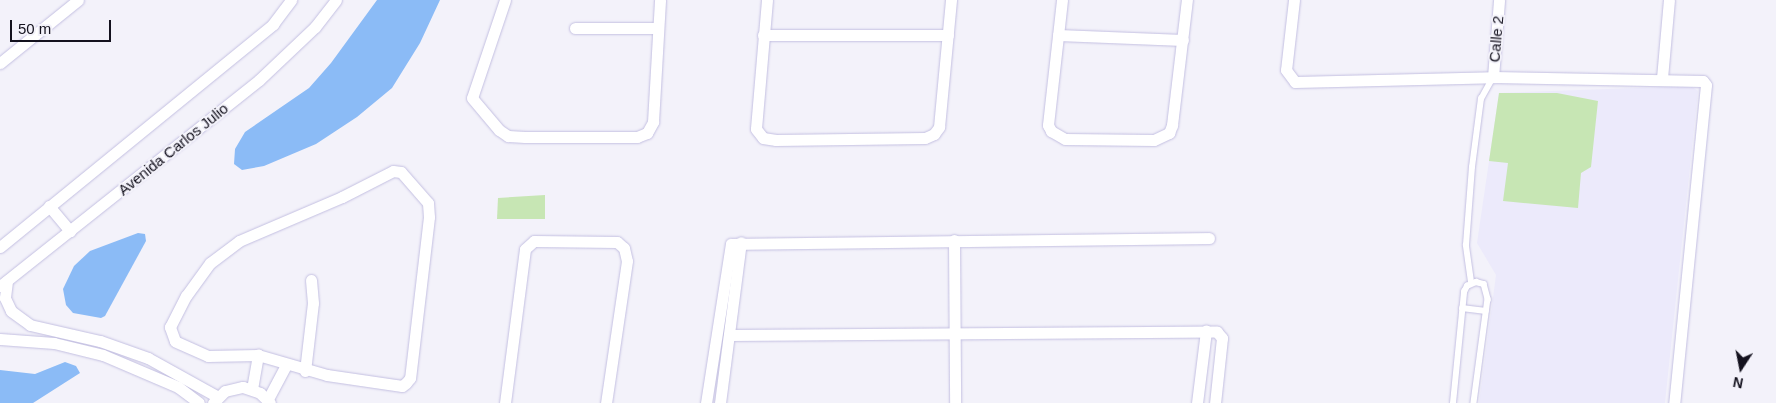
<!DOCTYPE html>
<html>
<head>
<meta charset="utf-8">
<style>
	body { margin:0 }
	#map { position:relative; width:1776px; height:403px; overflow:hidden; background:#f3f2fa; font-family:Arial,sans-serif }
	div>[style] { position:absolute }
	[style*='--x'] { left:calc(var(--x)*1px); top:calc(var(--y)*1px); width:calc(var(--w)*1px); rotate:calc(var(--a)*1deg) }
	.built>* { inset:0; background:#eceafb }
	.green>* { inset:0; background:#c7e6b4 }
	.water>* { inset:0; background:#8bbbf6 }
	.roads { filter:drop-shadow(0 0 1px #c3bfe1) drop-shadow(0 0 1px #c3bfe1) }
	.lane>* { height:5.5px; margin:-2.75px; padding:0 2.75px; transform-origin:2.75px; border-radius:2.75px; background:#fff }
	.street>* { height:11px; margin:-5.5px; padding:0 5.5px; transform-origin:5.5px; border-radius:5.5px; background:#fff }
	span { translate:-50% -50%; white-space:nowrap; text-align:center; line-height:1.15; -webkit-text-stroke:4px #f3f2fa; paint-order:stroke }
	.street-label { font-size:15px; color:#14121e }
	.north { position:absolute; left:1716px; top:343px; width:50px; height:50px; -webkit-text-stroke:4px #f3f2fa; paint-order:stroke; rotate:191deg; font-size:14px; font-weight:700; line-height:20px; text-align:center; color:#14121e }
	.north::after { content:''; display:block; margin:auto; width:18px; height:22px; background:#14121e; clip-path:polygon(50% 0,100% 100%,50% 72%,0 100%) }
	.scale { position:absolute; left:10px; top:20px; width:101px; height:22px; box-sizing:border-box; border:2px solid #14121e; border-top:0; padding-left:6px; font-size:15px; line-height:18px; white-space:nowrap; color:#14121e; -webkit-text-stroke:4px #f3f2fa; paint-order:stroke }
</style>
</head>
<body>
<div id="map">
	<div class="built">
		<i style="clip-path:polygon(1691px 86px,1698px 91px,1665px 403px,1479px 403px,1496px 275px,1477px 243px,1499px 93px)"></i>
	</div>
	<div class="green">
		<i style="clip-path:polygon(1499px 93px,1557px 93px,1598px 101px,1591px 167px,1581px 173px,1578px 208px,1503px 201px,1508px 163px,1489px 161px)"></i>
		<i style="clip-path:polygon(545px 195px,545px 219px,497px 219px,498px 198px)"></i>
	</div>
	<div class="water">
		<i style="clip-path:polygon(377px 0,440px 0,420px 43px,392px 88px,357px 117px,316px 144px,264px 166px,242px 170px,234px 164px,235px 149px,245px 132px,309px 88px,331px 63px)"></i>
		<i style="clip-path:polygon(138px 233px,145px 234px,146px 241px,105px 316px,101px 318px,73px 313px,66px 305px,63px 289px,74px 266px,90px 251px)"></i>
		<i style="clip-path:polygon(65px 362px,76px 366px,80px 373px,33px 403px,0 403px,0 370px,35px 374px)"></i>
	</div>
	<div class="roads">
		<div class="lane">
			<i style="--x:1471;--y:282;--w:37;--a:-98"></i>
			<i style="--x:1466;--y:245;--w:78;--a:-85.6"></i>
			<i style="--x:1472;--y:167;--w:69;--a:-82.5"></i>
			<i style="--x:1481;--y:99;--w:25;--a:-61"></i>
			<i style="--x:1462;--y:308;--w:24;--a:7"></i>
			<i style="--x:1453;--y:403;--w:112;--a:-84.3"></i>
			<i style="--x:1464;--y:292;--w:7;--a:-63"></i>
			<i style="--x:1467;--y:286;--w:10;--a:-24"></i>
			<i style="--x:1476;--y:282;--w:8;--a:14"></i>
			<i style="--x:1484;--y:284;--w:16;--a:75"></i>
			<i style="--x:1488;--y:299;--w:105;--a:97.7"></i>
		</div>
		<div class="street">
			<i style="--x:505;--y:0;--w:103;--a:108.6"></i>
			<i style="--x:472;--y:98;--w:42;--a:49.8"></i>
			<i style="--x:499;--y:130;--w:11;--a:34"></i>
			<i style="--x:508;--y:136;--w:17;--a:3"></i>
			<i style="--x:525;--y:137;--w:112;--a:0"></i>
			<i style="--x:637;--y:137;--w:11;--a:-22"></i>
			<i style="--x:647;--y:133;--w:13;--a:-61"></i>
			<i style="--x:653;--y:122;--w:122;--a:-86.7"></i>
			<i style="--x:767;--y:0;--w:129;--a:94.9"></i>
			<i style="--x:756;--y:129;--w:11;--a:52"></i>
			<i style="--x:763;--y:138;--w:13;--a:9"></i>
			<i style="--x:776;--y:140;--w:149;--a:-0.8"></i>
			<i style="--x:925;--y:138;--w:10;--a:-24"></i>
			<i style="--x:934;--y:134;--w:9;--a:-54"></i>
			<i style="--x:939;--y:127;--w:128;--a:-84.6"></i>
			<i style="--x:1062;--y:0;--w:126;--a:96.4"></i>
			<i style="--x:1048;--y:125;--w:7;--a:63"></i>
			<i style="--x:1051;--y:131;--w:16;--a:30"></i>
			<i style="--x:1065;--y:139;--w:89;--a:0.6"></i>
			<i style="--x:1154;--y:140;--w:17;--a:-25"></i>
			<i style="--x:1169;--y:133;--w:9;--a:-69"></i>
			<i style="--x:1172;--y:125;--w:126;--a:-83.2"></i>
			<i style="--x:1294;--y:0;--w:70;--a:96.5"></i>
			<i style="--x:1286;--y:70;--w:15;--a:53"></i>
			<i style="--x:1295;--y:82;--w:198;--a:-1.4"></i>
			<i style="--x:1493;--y:77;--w:210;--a:1.1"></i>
			<i style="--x:1703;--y:81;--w:5;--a:53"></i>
			<i style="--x:1706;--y:85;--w:320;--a:95.7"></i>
			<i style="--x:575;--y:28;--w:82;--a:0"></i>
			<i style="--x:763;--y:35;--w:185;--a:0"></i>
			<i style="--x:1058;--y:35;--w:125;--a:2.3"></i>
			<i style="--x:0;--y:63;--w:100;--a:-38.9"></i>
			<i style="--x:1493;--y:77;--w:77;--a:-85.5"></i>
			<i style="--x:1662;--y:78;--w:78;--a:-84.9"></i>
			<i style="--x:393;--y:171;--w:8;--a:7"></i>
			<i style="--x:401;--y:172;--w:41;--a:48.9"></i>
			<i style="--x:428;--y:203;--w:14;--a:86"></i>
			<i style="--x:429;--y:217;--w:162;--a:96.7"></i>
			<i style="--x:410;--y:378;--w:6;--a:129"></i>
			<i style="--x:406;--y:383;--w:5;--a:143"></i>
			<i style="--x:402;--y:386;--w:76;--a:-171.7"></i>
			<i style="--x:327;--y:375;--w:72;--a:-163.8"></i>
			<i style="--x:258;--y:355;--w:50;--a:178.9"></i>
			<i style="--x:208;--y:356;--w:36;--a:-156"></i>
			<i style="--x:175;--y:341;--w:15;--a:-110"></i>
			<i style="--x:170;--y:327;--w:35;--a:-63"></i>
			<i style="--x:186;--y:296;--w:41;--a:-54"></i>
			<i style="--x:210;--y:263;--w:36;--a:-37"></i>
			<i style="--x:239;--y:241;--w:112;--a:-23.1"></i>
			<i style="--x:342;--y:197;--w:57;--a:-27"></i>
			<i style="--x:49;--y:206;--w:33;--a:50"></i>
			<i style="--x:954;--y:240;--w:163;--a:89.6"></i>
			<i style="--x:0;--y:247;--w:353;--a:-39.2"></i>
			<i style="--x:273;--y:24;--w:30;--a:-53"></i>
			<i style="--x:7;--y:281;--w:17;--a:97"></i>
			<i style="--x:5;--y:298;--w:14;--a:65"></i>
			<i style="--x:11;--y:311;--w:24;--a:36"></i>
			<i style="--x:30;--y:325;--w:72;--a:12.9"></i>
			<i style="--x:100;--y:341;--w:51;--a:19.5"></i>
			<i style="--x:148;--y:358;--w:80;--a:29.1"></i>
			<i style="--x:0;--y:286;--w:331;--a:-38.5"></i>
			<i style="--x:259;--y:80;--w:77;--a:-43.4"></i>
			<i style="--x:315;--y:27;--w:34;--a:-52"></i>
			<i style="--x:729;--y:335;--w:488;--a:-0.4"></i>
			<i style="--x:1217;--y:332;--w:8;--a:50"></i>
			<i style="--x:1222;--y:338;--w:65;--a:96.1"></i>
			<i style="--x:0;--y:339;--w:54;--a:4.2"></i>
			<i style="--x:54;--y:343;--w:50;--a:13.8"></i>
			<i style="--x:103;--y:355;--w:82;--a:23.1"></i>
			<i style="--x:178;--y:387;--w:26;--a:37"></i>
			<i style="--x:305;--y:371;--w:68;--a:-83.3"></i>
			<i style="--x:313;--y:303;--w:23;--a:-95"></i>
			<i style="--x:252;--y:389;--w:35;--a:-80"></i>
			<i style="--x:268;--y:399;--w:38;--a:-62"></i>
			<i style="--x:213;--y:403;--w:17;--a:-45"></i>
			<i style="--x:225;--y:391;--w:18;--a:-13"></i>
			<i style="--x:243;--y:387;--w:18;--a:19"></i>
			<i style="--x:260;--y:393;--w:14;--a:45"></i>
			<i style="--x:505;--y:403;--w:155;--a:-82.6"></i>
			<i style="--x:525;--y:249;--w:12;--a:-42"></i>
			<i style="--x:534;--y:241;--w:83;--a:0.7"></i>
			<i style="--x:617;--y:242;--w:9;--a:41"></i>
			<i style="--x:624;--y:248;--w:13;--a:77"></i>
			<i style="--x:627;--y:261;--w:144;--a:98.4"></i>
			<i style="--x:706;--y:403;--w:161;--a:-81.1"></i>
			<i style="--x:731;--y:244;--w:478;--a:-0.7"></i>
			<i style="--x:720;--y:403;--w:162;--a:-82.6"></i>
			<i style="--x:1197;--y:403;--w:73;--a:-82.9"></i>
		</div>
	</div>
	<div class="street-label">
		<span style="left:1496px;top:39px;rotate:-85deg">Calle 2</span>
		<span style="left:173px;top:149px;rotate:-39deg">Avenida Carlos Julio</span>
	</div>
	<div class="north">N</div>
	<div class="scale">50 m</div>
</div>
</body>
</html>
